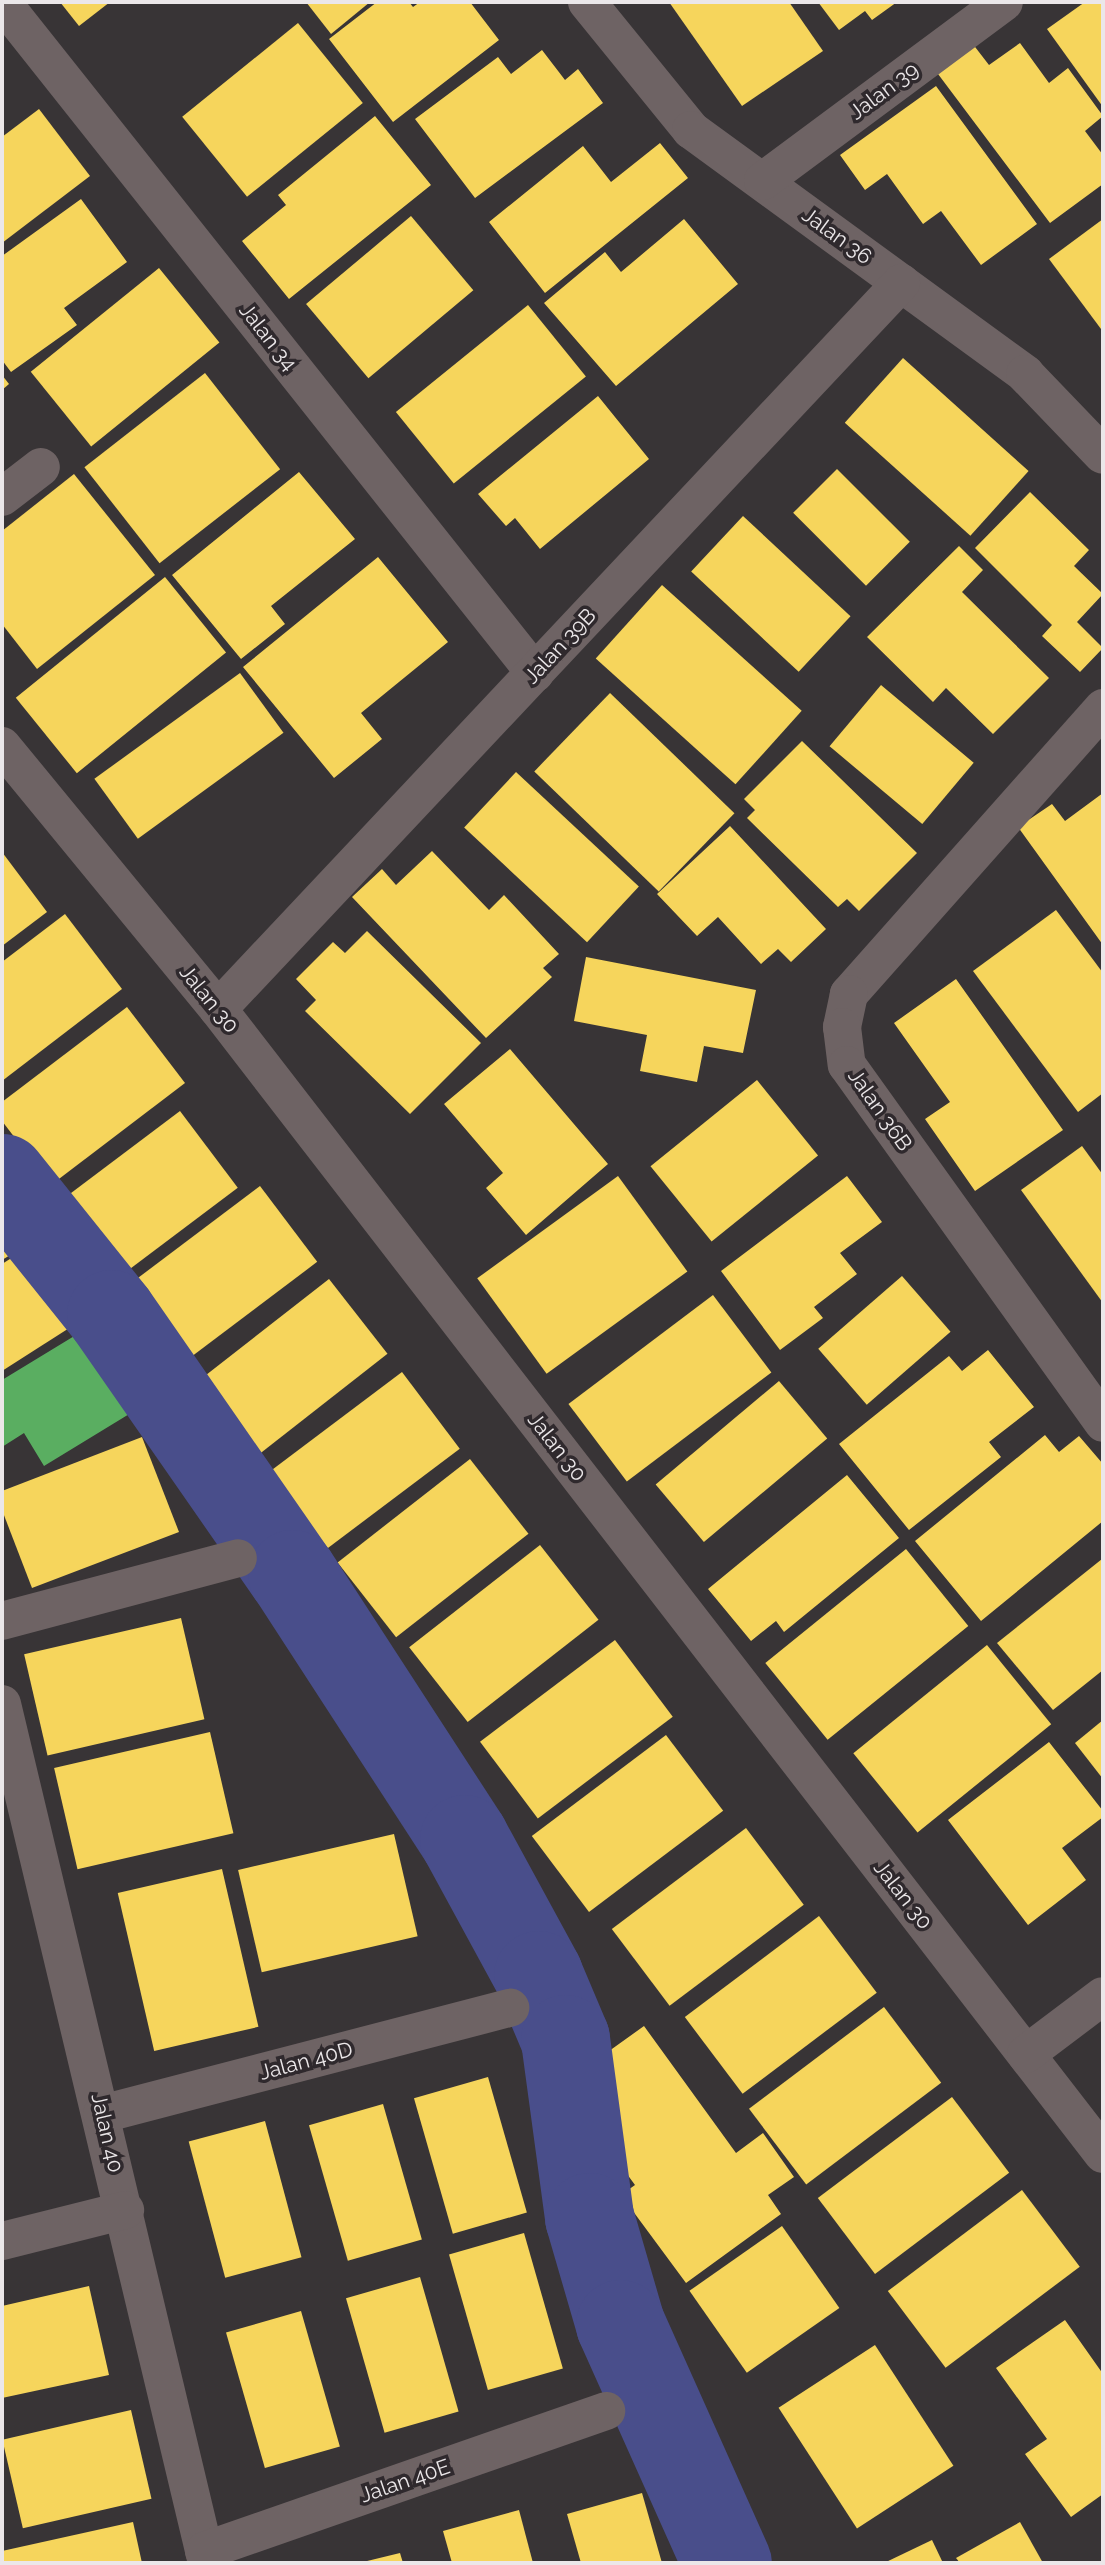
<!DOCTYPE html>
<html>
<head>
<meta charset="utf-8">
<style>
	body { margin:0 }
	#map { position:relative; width:1105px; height:2565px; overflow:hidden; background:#383436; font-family:Raleway,sans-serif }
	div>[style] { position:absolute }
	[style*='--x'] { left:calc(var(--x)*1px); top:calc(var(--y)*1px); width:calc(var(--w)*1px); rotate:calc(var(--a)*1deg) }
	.homes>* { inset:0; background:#f6d55c; transform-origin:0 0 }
	.public>* { inset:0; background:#5aae61 }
	.river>* { height:89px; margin:-44.5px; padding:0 44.5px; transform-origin:44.5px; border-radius:44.5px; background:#494e8b }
	.minor>* { height:38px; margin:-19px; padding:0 19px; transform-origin:19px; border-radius:19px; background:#6e6364 }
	span { translate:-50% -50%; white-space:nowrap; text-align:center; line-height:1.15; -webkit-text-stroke:7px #2f292d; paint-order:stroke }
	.street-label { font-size:21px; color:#ebe7e9 }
	.frame { position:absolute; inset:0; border:4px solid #ebe7e9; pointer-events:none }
</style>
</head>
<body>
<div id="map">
	<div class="homes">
		<i style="clip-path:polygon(60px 2px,110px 2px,79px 26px)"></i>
		<i style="clip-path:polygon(306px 2px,370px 2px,331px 34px)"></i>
		<i style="clip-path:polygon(377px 2px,409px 2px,413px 7px,420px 2px,470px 2px,499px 40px,393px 122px,329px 39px)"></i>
		<i style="clip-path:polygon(669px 2px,789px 2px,823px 51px,742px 106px)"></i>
		<i style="clip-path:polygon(818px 2px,897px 2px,872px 20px,865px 11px,839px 30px)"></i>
		<i style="clip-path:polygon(1085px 2px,1103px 2px,1103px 107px,1047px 29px)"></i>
		<i style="left:298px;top:23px;width:103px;height:149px;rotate:51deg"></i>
		<i style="clip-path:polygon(972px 43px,989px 65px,1020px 43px,1049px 83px,1068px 68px,1103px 116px,1085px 131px,1103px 155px,1103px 184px,1050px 223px,935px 70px)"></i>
		<i style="clip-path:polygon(542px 50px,565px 80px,578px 69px,603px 103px,475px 198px,415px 119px,498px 57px,511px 74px)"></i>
		<i style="clip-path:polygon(936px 86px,1037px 224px,981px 265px,941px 211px,923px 224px,887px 174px,865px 190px,840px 155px)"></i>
		<i style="clip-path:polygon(39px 109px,90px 176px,2px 243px,2px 137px)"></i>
		<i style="clip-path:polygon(375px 116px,431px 185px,289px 299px,242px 241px,286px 205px,278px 195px)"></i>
		<i style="clip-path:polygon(660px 143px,688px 178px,545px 293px,489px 222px,583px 146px,611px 182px)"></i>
		<i style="clip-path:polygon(81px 199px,127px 262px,64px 308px,77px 325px,11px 372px,2px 360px,2px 256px)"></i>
		<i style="left:411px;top:216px;width:97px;height:137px;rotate:50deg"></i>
		<i style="clip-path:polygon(684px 219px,738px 284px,616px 386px,544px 303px,605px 252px,621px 272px)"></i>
		<i style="clip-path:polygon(1103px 219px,1103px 327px,1101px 329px,1049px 259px)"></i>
		<i style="left:159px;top:268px;width:96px;height:165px;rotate:51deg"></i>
		<i style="left:528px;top:305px;width:92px;height:170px;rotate:51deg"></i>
		<i style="left:903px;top:358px;width:169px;height:87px;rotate:42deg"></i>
		<i style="left:205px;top:373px;width:122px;height:153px;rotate:52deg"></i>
		<i style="clip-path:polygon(2px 375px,9px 384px,2px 390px)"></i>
		<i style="clip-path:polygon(598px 396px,649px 459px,540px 549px,515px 518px,506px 526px,478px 494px)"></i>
		<i style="left:837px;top:469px;width:103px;height:62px;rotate:45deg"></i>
		<i style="clip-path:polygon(299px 472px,355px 539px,271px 606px,285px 624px,241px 659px,172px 575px)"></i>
		<i style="clip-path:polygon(74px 474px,155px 575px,37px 669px,2px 624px,2px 531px)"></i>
		<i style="clip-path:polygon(1030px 492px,1089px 550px,1074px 566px,1103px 594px,1077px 622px,1103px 648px,1080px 672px,1042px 636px,1052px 625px,975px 548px)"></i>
		<i style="left:743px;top:516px;width:147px;height:76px;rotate:43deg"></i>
		<i style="clip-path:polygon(959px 546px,983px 570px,962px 592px,1049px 678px,993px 734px,946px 688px,933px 702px,867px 637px)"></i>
		<i style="clip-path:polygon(378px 557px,448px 642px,361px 713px,382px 739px,334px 778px,243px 667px)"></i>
		<i style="left:165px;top:577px;width:97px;height:192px;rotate:51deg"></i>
		<i style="left:662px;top:585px;width:188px;height:99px;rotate:42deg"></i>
		<i style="left:240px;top:673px;width:74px;height:180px;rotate:54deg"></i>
		<i style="left:881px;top:685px;width:121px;height:80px;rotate:40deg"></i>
		<i style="left:610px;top:693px;width:173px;height:109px;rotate:44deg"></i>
		<i style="clip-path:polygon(802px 741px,917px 853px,859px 911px,847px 899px,838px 907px,747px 818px,755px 810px,744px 799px)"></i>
		<i style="left:516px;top:772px;width:168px;height:76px;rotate:43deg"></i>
		<i style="clip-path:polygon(1103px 793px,1103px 945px,1018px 827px,1052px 804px,1065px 821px)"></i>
		<i style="clip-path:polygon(730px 826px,826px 929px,791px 962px,778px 949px,761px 964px,718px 917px,697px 936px,657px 894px)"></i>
		<i style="clip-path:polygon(432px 851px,489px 910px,504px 895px,559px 954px,543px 968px,552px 977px,486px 1038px,352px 897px,382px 869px,396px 885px)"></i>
		<i style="clip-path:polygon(2px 852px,47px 912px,2px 946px)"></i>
		<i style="clip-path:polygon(1056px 910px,1103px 973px,1103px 1093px,1078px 1112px,973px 971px)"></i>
		<i style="clip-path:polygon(65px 914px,122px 989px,2px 1081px,2px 962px)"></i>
		<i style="clip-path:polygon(367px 931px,481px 1043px,410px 1114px,305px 1011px,316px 1000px,296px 979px,333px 942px,345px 953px)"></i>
		<i style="clip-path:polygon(586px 957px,756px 990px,743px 1053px,704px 1046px,697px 1082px,640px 1071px,647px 1035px,574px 1021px)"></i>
		<i style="clip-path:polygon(956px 979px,1063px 1130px,975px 1191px,925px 1119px,950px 1102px,894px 1023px)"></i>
		<i style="clip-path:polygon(127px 1007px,185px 1083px,51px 1185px,2px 1121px,2px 1102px)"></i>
		<i style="clip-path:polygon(510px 1049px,608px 1164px,526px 1235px,486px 1188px,503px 1173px,444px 1104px)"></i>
		<i style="left:757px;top:1080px;width:97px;height:137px;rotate:51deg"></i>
		<i style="left:180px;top:1111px;width:96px;height:168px;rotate:53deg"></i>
		<i style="clip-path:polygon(1082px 1146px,1103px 1175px,1103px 1303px,1021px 1190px)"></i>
		<i style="left:618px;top:1176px;width:118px;height:174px;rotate:54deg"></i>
		<i style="clip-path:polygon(847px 1176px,882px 1222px,840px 1253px,857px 1274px,814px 1307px,823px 1318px,780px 1350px,721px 1271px)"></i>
		<i style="left:260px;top:1186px;width:95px;height:168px;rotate:53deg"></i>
		<i style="clip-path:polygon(2px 1197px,30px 1243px,2px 1260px)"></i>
		<i style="clip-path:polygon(40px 1240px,88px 1316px,2px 1371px,2px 1264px)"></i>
		<i style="left:902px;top:1276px;width:74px;height:111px;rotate:49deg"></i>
		<i style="left:329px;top:1279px;width:95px;height:169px;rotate:52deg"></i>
		<i style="left:713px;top:1295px;width:97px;height:181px;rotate:53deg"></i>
		<i style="clip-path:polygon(988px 1350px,1034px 1407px,989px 1442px,1001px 1457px,909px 1530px,839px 1444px,949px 1356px,962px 1371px)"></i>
		<i style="left:402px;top:1372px;width:96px;height:168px;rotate:53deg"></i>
		<i style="left:779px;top:1381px;width:75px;height:161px;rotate:50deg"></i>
		<i style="clip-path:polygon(1045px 1435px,1059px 1452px,1079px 1436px,1103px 1464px,1103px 1521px,981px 1621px,915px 1541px)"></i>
		<i style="clip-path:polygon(142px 1437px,179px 1532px,32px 1588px,2px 1510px,2px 1491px)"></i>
		<i style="left:470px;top:1459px;width:95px;height:168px;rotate:52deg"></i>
		<i style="clip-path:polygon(847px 1475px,899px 1538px,784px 1632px,776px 1621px,751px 1641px,708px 1589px)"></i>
		<i style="left:540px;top:1545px;width:95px;height:166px;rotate:52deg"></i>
		<i style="left:906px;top:1549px;width:99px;height:181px;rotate:51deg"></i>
		<i style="clip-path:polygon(1102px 1559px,1103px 1670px,1053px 1710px,997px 1643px)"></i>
		<i style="left:181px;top:1618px;width:104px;height:161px;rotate:77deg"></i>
		<i style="left:615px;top:1640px;width:96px;height:169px;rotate:53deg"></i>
		<i style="left:987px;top:1645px;width:102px;height:172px;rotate:51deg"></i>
		<i style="clip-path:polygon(1103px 1720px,1103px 1779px,1075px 1743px)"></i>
		<i style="left:210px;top:1732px;width:104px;height:160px;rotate:77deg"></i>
		<i style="left:666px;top:1735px;width:95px;height:168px;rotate:53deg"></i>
		<i style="clip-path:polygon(1049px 1742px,1103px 1811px,1103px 1817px,1062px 1848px,1086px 1880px,1028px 1925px,948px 1820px)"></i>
		<i style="left:746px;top:1828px;width:96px;height:168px;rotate:53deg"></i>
		<i style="left:394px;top:1834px;width:105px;height:160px;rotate:77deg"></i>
		<i style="left:222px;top:1869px;width:162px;height:107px;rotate:77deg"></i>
		<i style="left:819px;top:1916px;width:96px;height:168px;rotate:53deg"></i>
		<i style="left:884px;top:2007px;width:95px;height:169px;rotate:53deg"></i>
		<i style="clip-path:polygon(644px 2026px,736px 2153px,763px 2133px,794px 2177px,768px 2195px,781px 2214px,686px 2283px,621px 2195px,635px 2185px,580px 2110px,595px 2099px,577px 2074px)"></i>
		<i style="left:488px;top:2077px;width:141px;height:77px;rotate:74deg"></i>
		<i style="left:952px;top:2097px;width:95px;height:168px;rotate:53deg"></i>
		<i style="left:383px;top:2104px;width:141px;height:77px;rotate:74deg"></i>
		<i style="left:265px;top:2121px;width:141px;height:79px;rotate:75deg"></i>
		<i style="left:1022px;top:2190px;width:96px;height:168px;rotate:53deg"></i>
		<i style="left:782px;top:2226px;width:100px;height:113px;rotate:55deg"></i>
		<i style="left:524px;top:2233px;width:141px;height:78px;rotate:74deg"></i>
		<i style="left:420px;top:2277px;width:140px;height:77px;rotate:74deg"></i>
		<i style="clip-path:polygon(89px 2286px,109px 2375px,2px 2398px,2px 2306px)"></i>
		<i style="left:301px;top:2311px;width:141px;height:78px;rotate:74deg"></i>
		<i style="clip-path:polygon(1065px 2320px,1103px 2374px,1103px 2494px,1071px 2517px,1025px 2454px,1047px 2439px,996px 2368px)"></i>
		<i style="left:875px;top:2345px;width:144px;height:115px;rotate:57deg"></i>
		<i style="left:131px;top:2410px;width:91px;height:132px;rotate:77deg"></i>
		<i style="clip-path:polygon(642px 2493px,662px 2563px,581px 2563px,567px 2514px)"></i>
		<i style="clip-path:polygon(519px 2510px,533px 2563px,452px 2563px,443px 2531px)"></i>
		<i style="clip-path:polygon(133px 2522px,142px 2563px,2px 2563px,2px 2551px)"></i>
		<i style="clip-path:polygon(1020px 2522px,1043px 2563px,960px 2563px,956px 2558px)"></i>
		<i style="clip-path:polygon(932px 2540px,943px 2563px,884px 2563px)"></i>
		<i style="clip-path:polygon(400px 2553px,403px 2563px,363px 2563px,363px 2562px)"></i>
	</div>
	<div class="public">
		<i style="clip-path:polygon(94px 1324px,144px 1405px,44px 1466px,24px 1433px,2px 1447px,2px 1380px)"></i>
	</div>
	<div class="river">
		<i style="--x:2;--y:1178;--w:174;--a:51.3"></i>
		<i style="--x:111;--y:1314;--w:317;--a:55.2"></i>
		<i style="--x:292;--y:1574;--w:316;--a:57"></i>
		<i style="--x:464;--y:1839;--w:155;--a:61.4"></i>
		<i style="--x:538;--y:1975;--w:69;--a:67.1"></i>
		<i style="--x:565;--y:2039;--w:180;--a:82.3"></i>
		<i style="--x:589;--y:2217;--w:111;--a:73.8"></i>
		<i style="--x:620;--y:2324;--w:262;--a:65.9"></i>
	</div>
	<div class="minor">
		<i style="--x:2;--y:2;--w:857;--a:51.54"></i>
		<i style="--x:587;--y:2;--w:165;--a:50.9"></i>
		<i style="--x:691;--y:130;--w:414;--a:36.1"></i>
		<i style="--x:1025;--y:374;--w:112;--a:46.1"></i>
		<i style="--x:763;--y:181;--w:300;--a:-36.6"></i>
		<i style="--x:2;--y:497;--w:49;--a:-37.6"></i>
		<i style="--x:1103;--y:708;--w:383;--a:131.6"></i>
		<i style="--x:849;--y:994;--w:34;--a:102"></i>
		<i style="--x:842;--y:1027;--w:38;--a:83"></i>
		<i style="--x:847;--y:1065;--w:440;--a:54.4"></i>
		<i style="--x:2;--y:746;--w:340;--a:50.6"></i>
		<i style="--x:218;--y:1009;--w:1447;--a:52.3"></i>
		<i style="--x:218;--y:1009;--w:997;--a:-46.75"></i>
		<i style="--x:2;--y:1621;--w:244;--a:-14.9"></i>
		<i style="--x:2;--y:1704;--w:883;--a:76.58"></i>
		<i style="--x:1026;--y:2054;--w:96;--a:-37"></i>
		<i style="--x:102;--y:2114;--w:422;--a:-14.6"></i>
		<i style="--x:2;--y:2241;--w:127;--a:-14.1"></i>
		<i style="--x:204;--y:2551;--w:426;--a:-19.2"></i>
	</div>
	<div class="street-label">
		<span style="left:884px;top:91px;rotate:-37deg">Jalan 39</span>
		<span style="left:837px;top:236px;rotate:36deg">Jalan 36</span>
		<span style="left:268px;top:337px;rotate:52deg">Jalan 34</span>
		<span style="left:560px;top:646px;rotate:-47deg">Jalan 39B</span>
		<span style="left:209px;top:999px;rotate:51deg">Jalan 30</span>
		<span style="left:880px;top:1110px;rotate:55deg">Jalan 36B</span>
		<span style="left:557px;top:1447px;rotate:52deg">Jalan 30</span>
		<span style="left:903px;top:1895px;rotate:52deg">Jalan 30</span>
		<span style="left:306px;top:2061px;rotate:-15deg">Jalan 40D</span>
		<span style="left:107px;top:2133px;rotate:77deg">Jalan 40</span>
		<span style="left:405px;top:2481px;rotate:-19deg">Jalan 40E</span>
	</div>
	<div class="frame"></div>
</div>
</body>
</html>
